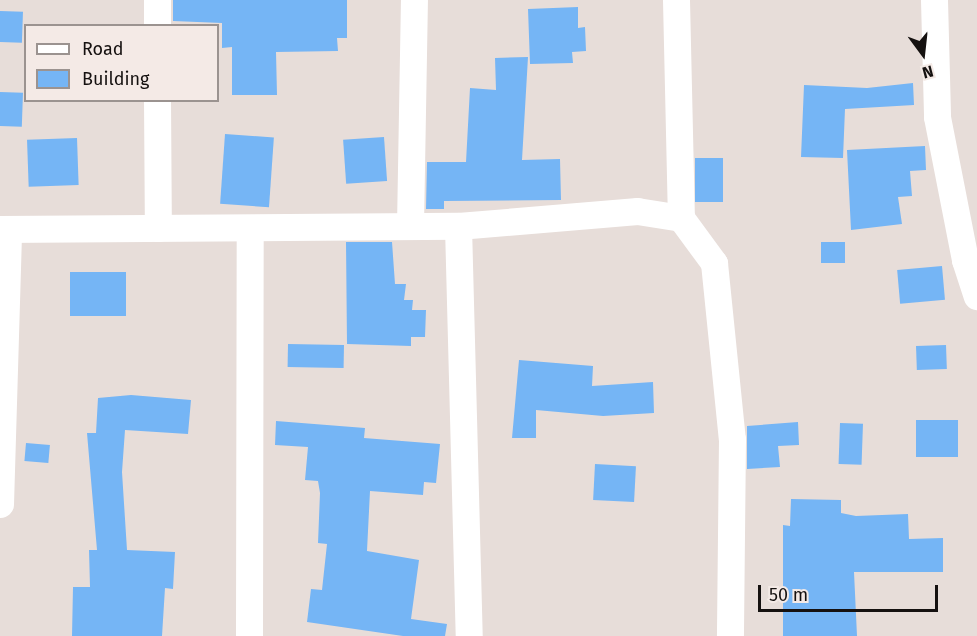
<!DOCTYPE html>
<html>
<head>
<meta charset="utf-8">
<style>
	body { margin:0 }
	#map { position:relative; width:977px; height:636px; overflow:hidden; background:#e7ddd9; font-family:"Fira Sans",sans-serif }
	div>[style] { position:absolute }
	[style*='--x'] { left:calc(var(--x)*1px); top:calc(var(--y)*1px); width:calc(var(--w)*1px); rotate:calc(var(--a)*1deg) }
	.building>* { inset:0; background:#75b5f5; transform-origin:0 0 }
	.minor>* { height:27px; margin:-13.5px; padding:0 13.5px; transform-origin:13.5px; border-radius:13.5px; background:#fff }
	span { translate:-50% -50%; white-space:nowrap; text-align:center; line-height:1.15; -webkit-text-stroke:5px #f4eae6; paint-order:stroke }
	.legend { position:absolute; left:24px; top:24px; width:195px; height:78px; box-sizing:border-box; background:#f4eae6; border:2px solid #9b9390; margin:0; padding:8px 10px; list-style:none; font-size:18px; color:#151110 }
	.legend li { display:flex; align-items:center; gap:12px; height:30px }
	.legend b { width:30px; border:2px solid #9b9390 }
	.north { position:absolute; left:893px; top:24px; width:60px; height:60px; -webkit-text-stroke:4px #f4eae6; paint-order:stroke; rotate:165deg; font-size:16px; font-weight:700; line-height:24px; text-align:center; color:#151110 }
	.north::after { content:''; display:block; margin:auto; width:21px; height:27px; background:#151110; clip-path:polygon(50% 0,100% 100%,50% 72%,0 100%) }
	.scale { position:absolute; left:758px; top:585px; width:180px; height:27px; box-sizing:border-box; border:3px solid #151110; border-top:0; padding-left:8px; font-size:18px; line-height:21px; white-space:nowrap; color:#151110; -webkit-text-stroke:4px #f4eae6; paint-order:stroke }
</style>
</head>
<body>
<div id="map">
	<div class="building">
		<i style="clip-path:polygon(173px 0,347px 0,347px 38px,337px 38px,338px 51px,276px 52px,277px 95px,232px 95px,232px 47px,222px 48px,222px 23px,173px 21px)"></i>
		<i style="clip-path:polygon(578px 7px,578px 28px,585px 27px,586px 51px,572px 52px,573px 63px,530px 64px,528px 9px)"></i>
		<i style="left:0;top:11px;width:23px;height:31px;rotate:2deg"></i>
		<i style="clip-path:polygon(528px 57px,522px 160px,560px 159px,561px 200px,444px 201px,444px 209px,426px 209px,427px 162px,466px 162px,470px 88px,496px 90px,495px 58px)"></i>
		<i style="clip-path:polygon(913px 83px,914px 105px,845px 109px,843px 158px,801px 157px,804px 85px,867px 88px)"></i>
		<i style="left:0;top:92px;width:23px;height:34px;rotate:2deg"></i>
		<i style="left:225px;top:134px;width:49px;height:70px;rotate:4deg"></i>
		<i style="left:384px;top:137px;width:44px;height:41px;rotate:86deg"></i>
		<i style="left:77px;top:138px;width:47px;height:50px;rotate:88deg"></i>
		<i style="clip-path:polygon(925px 146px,926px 170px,910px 171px,912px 196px,898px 197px,902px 224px,851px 230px,847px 150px)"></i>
		<i style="left:695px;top:158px;width:28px;height:44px"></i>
		<i style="clip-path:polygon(346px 242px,392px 242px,395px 284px,406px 284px,404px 300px,413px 300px,412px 310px,426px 310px,425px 337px,411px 337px,411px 346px,347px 344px)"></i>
		<i style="left:821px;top:242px;width:24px;height:21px"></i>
		<i style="left:942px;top:266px;width:34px;height:45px;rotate:85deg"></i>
		<i style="left:70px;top:272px;width:56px;height:44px"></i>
		<i style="left:288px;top:344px;width:56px;height:23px;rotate:1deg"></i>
		<i style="left:946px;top:345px;width:24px;height:30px;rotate:88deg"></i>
		<i style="clip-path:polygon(519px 360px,593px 366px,592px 386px,653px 382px,654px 413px,603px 416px,536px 410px,536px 438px,512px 438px)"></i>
		<i style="clip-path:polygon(131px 395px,191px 400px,188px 434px,125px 430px,122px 472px,127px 550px,175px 552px,173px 589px,165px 588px,162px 636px,72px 636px,73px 587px,90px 587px,89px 550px,97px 550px,87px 433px,96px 433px,98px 398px)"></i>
		<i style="left:916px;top:420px;width:42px;height:37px"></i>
		<i style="clip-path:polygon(276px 421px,365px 428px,364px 438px,440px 444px,436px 483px,424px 482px,423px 495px,370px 491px,367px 551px,419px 560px,411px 619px,447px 624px,445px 636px,403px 636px,307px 622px,311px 589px,322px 590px,327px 544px,318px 543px,320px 493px,318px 481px,305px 480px,308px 447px,275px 445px)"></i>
		<i style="clip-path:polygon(798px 422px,799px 445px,778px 446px,780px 467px,747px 469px,747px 426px)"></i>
		<i style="left:840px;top:423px;width:23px;height:41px;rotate:2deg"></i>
		<i style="left:26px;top:443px;width:24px;height:18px;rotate:5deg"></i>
		<i style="left:595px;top:464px;width:41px;height:36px;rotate:3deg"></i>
		<i style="clip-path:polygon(791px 499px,841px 500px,841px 513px,856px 516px,908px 514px,909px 539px,943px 538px,943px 572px,854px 572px,857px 636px,783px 636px,783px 525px,790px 526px)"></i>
	</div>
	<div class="minor">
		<i style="--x:157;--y:0;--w:26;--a:90"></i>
		<i style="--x:676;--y:0;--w:218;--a:88.7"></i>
		<i style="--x:934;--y:0;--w:117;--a:88.5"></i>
		<i style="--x:937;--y:117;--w:146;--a:78.9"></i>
		<i style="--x:965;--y:260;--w:38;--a:72"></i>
		<i style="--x:157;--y:100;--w:128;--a:89.6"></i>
		<i style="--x:410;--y:226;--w:226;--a:-89"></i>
		<i style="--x:458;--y:226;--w:410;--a:88.5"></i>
		<i style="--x:0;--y:229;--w:458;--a:-0.4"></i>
		<i style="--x:458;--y:226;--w:180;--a:-4.8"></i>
		<i style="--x:637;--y:211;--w:45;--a:9"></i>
		<i style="--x:681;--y:218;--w:56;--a:53.7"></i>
		<i style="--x:714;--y:263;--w:177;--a:84.2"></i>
		<i style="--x:732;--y:439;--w:197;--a:90.6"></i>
		<i style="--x:0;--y:504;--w:275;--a:-88.3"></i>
		<i style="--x:249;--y:636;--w:408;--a:-89.9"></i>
	</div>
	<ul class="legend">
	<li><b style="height:8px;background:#fff"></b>Road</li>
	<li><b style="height:16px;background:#75b5f5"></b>Building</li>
	</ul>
	<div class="north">N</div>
	<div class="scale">50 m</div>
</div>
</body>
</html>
